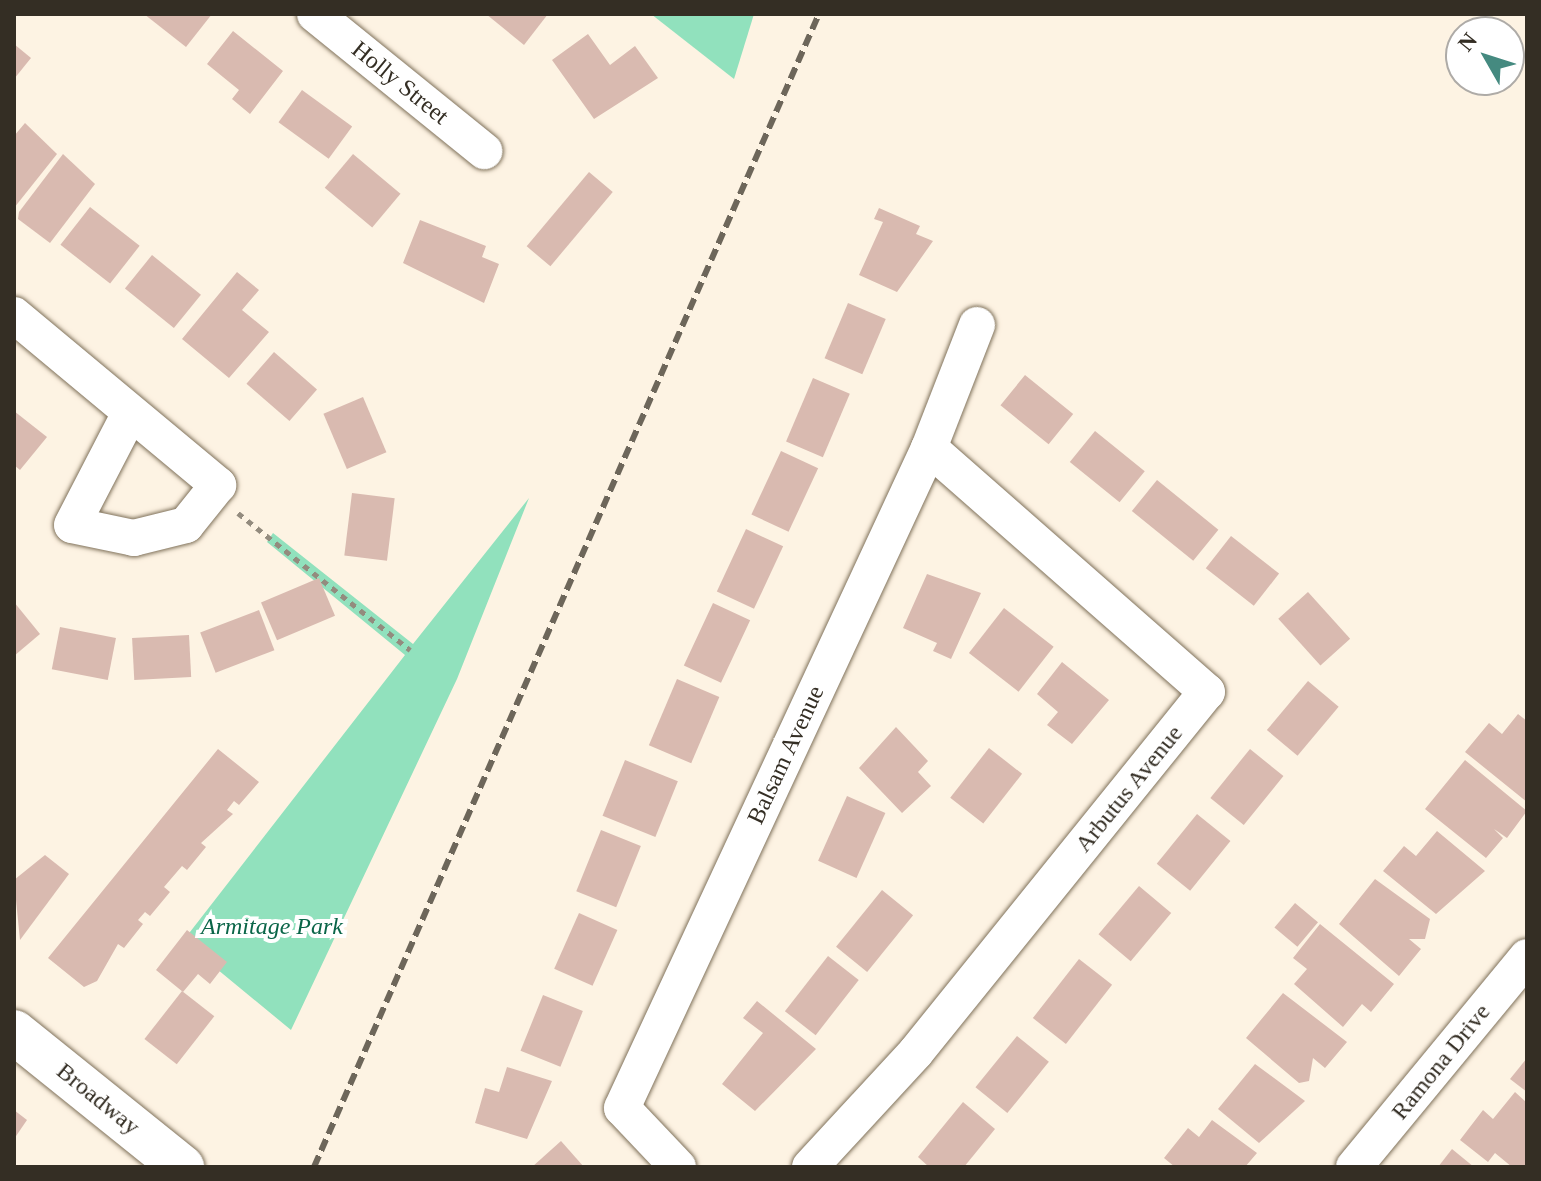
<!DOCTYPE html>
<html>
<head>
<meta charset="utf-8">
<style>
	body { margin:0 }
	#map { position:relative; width:1541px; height:1181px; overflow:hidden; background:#fdf3e3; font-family:"Times New Roman",serif }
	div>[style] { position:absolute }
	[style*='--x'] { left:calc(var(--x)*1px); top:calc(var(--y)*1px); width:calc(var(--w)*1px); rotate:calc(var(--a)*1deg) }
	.green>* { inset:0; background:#91e1bd }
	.building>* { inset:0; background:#d9bab0; transform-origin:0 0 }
	.path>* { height:5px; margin-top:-2.5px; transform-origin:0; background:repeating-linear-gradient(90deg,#938b7e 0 6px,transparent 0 12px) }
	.roads { filter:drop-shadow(0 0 2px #80725b) drop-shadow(0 0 2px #80725b) }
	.minor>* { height:36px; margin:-18px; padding:0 18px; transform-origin:18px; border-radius:18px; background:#fff }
	.tertiary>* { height:44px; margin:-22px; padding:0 22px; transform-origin:22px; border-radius:22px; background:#fff }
	.rail>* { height:6px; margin-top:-3px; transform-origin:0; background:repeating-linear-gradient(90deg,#6d665a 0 12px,transparent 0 18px) }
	span { translate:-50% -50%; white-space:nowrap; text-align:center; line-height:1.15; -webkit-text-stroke:8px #fff; paint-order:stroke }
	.street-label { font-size:24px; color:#342e24 }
	.park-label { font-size:24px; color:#0a6548; font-style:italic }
	.frame { position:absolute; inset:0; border:16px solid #342e24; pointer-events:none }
	.north { position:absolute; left:1445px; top:16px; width:80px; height:80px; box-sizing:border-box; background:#fff; border:2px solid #aeaba7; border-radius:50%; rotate:309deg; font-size:22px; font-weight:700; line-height:32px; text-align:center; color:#342e24 }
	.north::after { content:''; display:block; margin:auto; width:28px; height:36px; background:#458a80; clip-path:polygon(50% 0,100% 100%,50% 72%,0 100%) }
</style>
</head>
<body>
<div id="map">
	<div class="green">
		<i style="clip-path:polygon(651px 14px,754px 14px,734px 79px)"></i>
		<i style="clip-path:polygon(529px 498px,457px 679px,291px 1030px,183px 941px,405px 655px,267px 542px,273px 533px,413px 644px)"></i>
	</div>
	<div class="building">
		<i style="clip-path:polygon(144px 14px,212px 14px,186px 47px)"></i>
		<i style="clip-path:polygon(486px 14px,548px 14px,524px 45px)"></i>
		<i style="clip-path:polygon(233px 31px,283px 71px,250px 114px,232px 99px,239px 90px,207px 64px)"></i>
		<i style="clip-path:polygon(588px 34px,610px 65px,635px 46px,658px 78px,594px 119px,552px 60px)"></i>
		<i style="clip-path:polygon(14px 44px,31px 58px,14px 79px)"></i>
		<i style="left:302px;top:90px;width:62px;height:40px;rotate:36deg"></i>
		<i style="clip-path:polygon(25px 123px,57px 154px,14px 208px,14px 136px)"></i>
		<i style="clip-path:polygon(63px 154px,95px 184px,50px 243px,18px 219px,19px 212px)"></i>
		<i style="left:353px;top:154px;width:62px;height:44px;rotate:40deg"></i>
		<i style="left:589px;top:172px;width:31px;height:97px;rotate:40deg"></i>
		<i style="left:90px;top:207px;width:63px;height:48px;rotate:38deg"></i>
		<i style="clip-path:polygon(879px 208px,920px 226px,916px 234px,933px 241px,897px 292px,859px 275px,883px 222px,874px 219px)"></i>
		<i style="clip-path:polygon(420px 220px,486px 246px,482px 257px,499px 264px,484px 303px,403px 263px)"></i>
		<i style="left:152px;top:255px;width:63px;height:43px;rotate:39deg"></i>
		<i style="clip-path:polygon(237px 272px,259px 290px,242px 310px,269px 332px,229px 378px,182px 339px)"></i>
		<i style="left:848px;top:303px;width:41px;height:60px;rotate:23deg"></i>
		<i style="left:274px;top:352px;width:57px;height:42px;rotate:41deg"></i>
		<i style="left:1025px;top:375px;width:62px;height:39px;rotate:39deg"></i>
		<i style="left:813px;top:378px;width:40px;height:69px;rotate:23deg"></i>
		<i style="left:363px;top:397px;width:60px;height:43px;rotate:67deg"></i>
		<i style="clip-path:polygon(14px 411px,47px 437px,20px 470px,14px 465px)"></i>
		<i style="left:1095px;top:431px;width:64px;height:40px;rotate:39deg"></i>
		<i style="left:781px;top:451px;width:41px;height:70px;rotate:25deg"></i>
		<i style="left:1157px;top:480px;width:79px;height:40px;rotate:39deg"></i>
		<i style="left:352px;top:493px;width:43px;height:63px;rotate:7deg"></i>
		<i style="left:746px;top:529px;width:41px;height:69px;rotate:25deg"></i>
		<i style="left:1231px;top:536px;width:61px;height:41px;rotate:38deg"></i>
		<i style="clip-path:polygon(927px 574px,981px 593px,951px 659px,933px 651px,937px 643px,903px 628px)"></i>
		<i style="left:319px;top:578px;width:41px;height:63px;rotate:67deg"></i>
		<i style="left:1308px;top:592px;width:63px;height:40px;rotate:48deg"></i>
		<i style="clip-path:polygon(14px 602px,40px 634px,14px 656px)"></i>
		<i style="left:713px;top:603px;width:41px;height:69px;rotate:25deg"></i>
		<i style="left:1004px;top:608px;width:63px;height:57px;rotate:38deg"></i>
		<i style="left:259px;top:610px;width:43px;height:63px;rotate:69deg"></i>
		<i style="left:60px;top:627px;width:57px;height:43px;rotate:11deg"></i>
		<i style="left:189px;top:635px;width:42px;height:57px;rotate:87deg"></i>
		<i style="clip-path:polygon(1062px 662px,1109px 700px,1072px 744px,1047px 725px,1058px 712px,1037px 694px)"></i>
		<i style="left:677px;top:679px;width:46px;height:72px;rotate:23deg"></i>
		<i style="left:1308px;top:681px;width:40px;height:64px;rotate:40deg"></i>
		<i style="clip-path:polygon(1518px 714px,1527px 721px,1527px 802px,1465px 752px,1489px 723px,1502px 734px)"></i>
		<i style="clip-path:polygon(896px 727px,928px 761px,918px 772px,931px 786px,902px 813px,859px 768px)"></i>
		<i style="left:989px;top:748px;width:42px;height:63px;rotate:38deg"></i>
		<i style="clip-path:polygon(218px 749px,259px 782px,239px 805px,234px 801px,227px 810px,233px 814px,201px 843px,206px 847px,187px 870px,182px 866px,164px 887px,170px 892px,150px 916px,145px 912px,138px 920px,143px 924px,124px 948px,118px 944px,97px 981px,84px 987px,48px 958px)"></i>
		<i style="left:1250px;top:749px;width:43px;height:63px;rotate:39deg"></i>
		<i style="left:625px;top:760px;width:57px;height:60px;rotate:22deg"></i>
		<i style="clip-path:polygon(1465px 760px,1527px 811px,1507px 838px,1494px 829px,1503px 838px,1486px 858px,1425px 809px)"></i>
		<i style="left:847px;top:796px;width:42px;height:71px;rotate:24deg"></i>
		<i style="left:1197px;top:814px;width:43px;height:64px;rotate:39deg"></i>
		<i style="left:601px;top:830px;width:43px;height:66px;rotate:22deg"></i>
		<i style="clip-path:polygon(1437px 831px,1485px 871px,1436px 914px,1383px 871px,1404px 846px,1416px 856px)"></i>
		<i style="clip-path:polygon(45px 855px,69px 874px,20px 940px,14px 880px)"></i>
		<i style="clip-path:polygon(1375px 879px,1430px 919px,1425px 939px,1409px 939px,1421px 949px,1399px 976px,1339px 924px)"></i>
		<i style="left:1139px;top:886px;width:42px;height:63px;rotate:40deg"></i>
		<i style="left:882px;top:890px;width:40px;height:73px;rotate:39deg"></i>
		<i style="left:1295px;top:903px;width:30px;height:32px;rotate:40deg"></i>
		<i style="left:579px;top:913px;width:42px;height:61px;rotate:24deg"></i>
		<i style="clip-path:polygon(1320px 924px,1394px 984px,1371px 1012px,1362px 1004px,1343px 1027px,1294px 984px,1307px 969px,1293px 958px)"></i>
		<i style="clip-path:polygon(187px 930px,227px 962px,210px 984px,198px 974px,183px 992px,156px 970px)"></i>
		<i style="left:828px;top:956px;width:39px;height:70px;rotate:38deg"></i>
		<i style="left:1079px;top:959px;width:42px;height:75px;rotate:38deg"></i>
		<i style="left:182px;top:991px;width:41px;height:61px;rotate:38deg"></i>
		<i style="clip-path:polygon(1283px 993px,1347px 1042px,1325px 1068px,1313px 1058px,1309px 1081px,1299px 1083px,1246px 1038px)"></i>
		<i style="left:543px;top:995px;width:43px;height:60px;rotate:22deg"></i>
		<i style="clip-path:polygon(757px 1001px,816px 1049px,755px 1111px,722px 1084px,763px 1033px,743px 1018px)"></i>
		<i style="left:1017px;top:1036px;width:41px;height:66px;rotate:39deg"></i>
		<i style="clip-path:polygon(1527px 1058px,1527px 1092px,1510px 1079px)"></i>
		<i style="clip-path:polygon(1255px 1064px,1305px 1101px,1259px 1143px,1218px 1109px)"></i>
		<i style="clip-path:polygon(507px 1067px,552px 1081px,527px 1139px,475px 1123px,485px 1088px,499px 1092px)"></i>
		<i style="clip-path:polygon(1515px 1092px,1527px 1103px,1527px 1167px,1512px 1167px,1495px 1153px,1488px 1162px,1460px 1140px,1483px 1110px,1493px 1119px)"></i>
		<i style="clip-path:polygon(963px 1102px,995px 1129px,964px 1167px,929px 1167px,918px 1157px)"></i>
		<i style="clip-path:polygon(14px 1110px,27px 1120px,14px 1139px)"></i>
		<i style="clip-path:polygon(1212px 1120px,1257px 1153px,1245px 1167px,1175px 1167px,1164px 1158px,1188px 1128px,1199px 1137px)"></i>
		<i style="clip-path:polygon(561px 1141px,584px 1167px,532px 1167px)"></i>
		<i style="clip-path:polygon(1452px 1149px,1474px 1167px,1438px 1167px)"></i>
	</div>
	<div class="path">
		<i style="--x:238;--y:513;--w:220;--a:38.5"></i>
	</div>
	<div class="roads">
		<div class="minor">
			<i style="--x:315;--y:14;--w:218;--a:39"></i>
			<i style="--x:14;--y:315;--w:266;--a:39.8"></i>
			<i style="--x:218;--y:485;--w:51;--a:128.7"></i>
			<i style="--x:186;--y:525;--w:54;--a:166"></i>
			<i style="--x:134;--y:538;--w:63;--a:-168.2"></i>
			<i style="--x:72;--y:525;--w:126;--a:-62.6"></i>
			<i style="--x:678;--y:1167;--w:81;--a:-133.5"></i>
			<i style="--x:622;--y:1108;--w:728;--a:-65.05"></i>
			<i style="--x:929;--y:448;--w:132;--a:-68.7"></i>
			<i style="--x:810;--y:1167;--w:156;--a:-47.3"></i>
			<i style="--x:916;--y:1052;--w:463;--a:-51.1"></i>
			<i style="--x:1207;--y:692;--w:370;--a:-138.7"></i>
			<i style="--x:1354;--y:1167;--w:272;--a:-50.5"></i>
		</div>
		<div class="tertiary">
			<i style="--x:14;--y:1032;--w:216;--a:38.8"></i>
		</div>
	</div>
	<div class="rail">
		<i style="--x:314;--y:1167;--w:1259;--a:-66.35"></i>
	</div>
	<div class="street-label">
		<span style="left:400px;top:83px;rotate:39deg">Holly Street</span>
		<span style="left:786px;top:755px;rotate:-65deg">Balsam Avenue</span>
		<span style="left:1129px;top:789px;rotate:-51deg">Arbutus Avenue</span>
		<span style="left:1441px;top:1062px;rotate:-51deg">Ramona Drive</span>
		<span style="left:98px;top:1099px;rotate:39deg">Broadway</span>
	</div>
	<div class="park-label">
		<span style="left:272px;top:927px">Armitage Park</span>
	</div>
	<div class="frame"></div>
	<div class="north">N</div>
</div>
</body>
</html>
